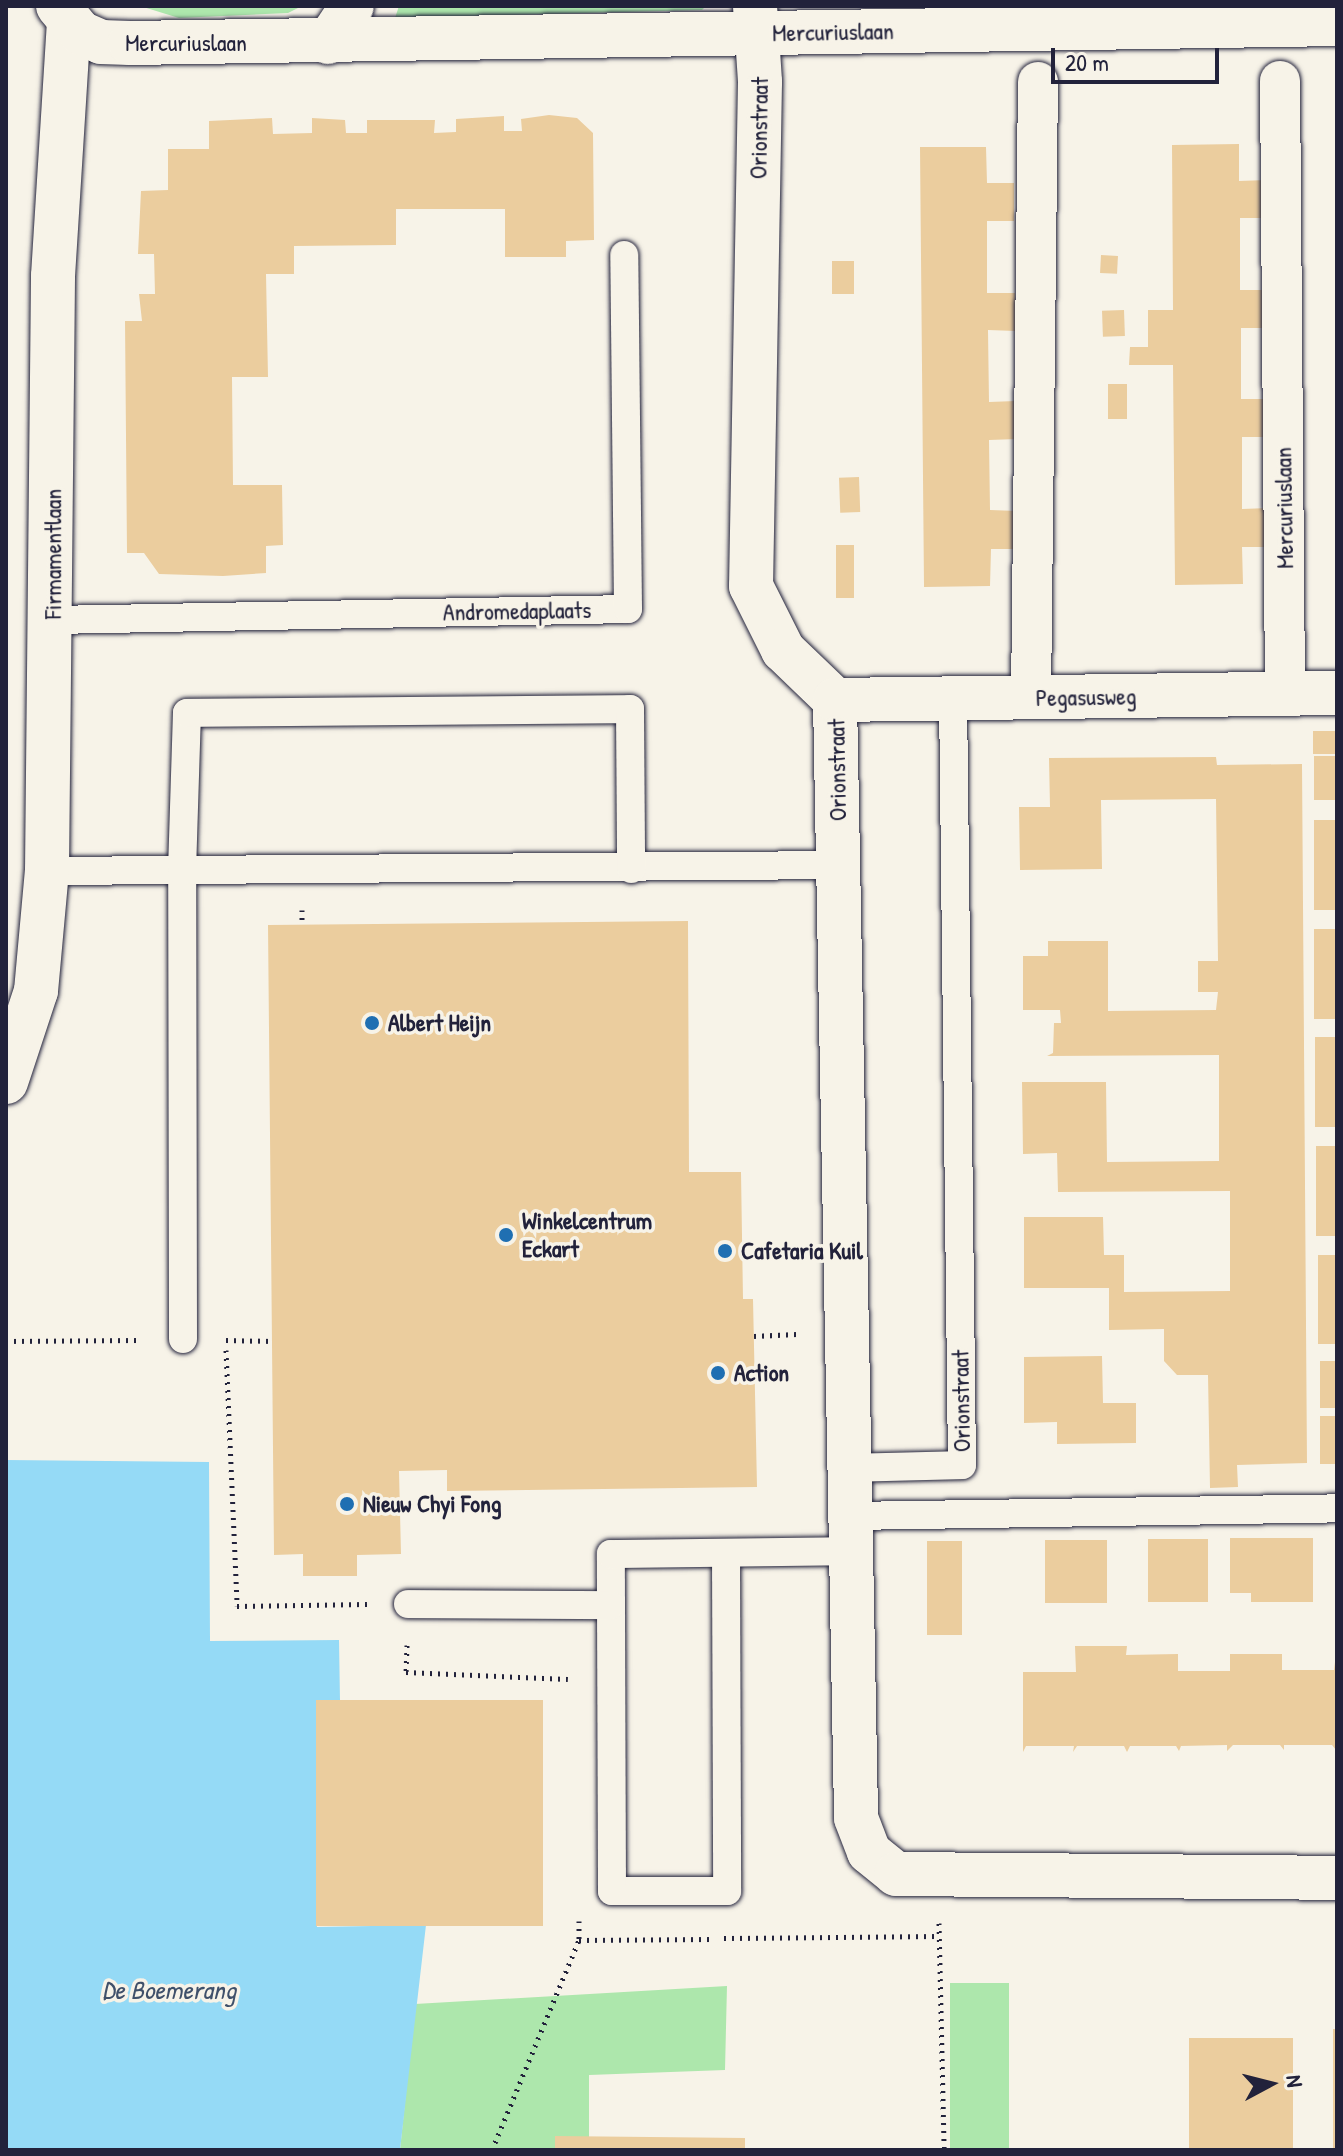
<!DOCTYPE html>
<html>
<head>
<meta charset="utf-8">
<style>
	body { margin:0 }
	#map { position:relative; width:1343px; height:2156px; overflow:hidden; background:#f7f3e8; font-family:"Patrick Hand",sans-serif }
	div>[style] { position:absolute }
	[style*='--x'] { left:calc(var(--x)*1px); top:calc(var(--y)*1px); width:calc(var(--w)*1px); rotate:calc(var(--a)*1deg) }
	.green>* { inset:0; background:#ade7ac; transform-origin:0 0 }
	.water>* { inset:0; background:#95daf6 }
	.building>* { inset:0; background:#ebcd9e; transform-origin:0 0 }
	.path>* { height:5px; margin-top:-2.5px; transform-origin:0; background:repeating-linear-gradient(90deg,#22223b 0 2px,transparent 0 8px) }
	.roads { filter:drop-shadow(0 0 2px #22223b) drop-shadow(0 0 2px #22223b) }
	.service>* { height:28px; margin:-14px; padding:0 14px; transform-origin:14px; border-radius:14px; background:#f7f3e8 }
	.pedestrian>* { height:40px; margin:-20px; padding:0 20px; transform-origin:20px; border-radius:20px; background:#f7f3e8 }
	.minor>* { height:44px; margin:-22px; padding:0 22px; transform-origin:22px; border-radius:22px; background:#f7f3e8 }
	.tertiary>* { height:44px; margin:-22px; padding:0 22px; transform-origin:22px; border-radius:22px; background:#f7f3e8 }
	.dots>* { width:22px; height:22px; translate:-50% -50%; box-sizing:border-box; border:4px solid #f7f3e8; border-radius:50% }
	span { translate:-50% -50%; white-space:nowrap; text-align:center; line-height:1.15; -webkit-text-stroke:7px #f7f3e8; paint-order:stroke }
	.street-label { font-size:24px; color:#22223b }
	.poi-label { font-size:24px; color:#22223b; font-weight:700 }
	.left { translate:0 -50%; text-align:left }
	.water-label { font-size:26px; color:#3f506a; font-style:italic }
	.frame { position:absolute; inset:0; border:8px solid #22223b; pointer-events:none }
	.north { position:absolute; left:1231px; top:2044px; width:80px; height:80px; -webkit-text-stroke:6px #f7f3e8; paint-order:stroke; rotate:83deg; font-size:22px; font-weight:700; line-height:32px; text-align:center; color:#22223b }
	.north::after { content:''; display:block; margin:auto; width:28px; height:36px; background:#22223b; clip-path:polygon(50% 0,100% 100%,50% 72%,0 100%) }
	.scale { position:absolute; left:1051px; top:48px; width:168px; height:36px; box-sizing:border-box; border:4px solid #22223b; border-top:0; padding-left:10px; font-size:24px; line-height:28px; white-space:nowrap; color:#22223b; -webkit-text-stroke:6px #f7f3e8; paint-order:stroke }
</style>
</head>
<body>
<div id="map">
	<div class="green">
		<i style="clip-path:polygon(140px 6px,302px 6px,288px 13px,179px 18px)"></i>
		<i style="clip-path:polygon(399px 6px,706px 6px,702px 10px,395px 18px)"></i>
		<i style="left:1009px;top:1983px;width:167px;height:59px;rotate:90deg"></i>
		<i style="clip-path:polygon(727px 1986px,725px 2070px,589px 2075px,589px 2150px,400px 2150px,415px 2004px)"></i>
	</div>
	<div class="water">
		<i style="clip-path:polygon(6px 1460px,209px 1462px,210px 1641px,339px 1640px,340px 1701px,316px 1702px,317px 1927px,426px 1925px,400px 2150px,6px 2150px)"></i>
	</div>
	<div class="building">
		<i style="clip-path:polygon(549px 115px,577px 118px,593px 133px,594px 240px,566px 241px,566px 257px,505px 257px,505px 209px,396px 209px,396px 245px,294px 246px,294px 274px,266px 274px,268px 377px,232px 377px,233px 485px,282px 485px,283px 545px,266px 546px,266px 573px,223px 576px,159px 574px,144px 553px,127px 553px,125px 321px,142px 321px,139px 294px,155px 294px,154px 254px,138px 254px,141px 191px,168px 190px,168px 149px,209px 149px,209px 121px,272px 118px,273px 134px,312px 133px,312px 118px,345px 120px,346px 133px,367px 133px,367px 120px,435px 120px,434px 133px,456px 132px,456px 119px,504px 116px,504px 131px,522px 131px,521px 119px)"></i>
		<i style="clip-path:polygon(1239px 144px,1239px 181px,1267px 180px,1267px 218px,1240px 218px,1240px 290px,1268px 290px,1268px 328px,1241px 328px,1241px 399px,1268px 399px,1269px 437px,1242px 437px,1242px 509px,1269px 508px,1269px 547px,1242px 547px,1243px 584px,1175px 585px,1173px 365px,1129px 365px,1130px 347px,1148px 347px,1148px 310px,1173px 310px,1172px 145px)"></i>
		<i style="clip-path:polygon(920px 147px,986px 147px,987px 183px,1014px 183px,1014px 221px,987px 221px,987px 293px,1015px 293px,1016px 331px,988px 330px,989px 402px,1016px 401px,1017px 439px,989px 440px,990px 510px,1017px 511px,1017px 549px,991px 549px,990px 586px,924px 587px)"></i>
		<i style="left:1101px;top:255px;width:17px;height:18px;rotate:3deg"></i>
		<i style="left:832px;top:261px;width:22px;height:33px"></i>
		<i style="left:1124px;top:310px;width:26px;height:22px;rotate:88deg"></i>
		<i style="left:1127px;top:384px;width:35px;height:19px;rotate:90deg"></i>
		<i style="left:859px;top:477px;width:35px;height:20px;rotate:88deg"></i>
		<i style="left:836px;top:545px;width:18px;height:53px"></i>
		<i style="left:1313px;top:731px;width:24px;height:23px"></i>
		<i style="left:1314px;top:756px;width:22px;height:44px"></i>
		<i style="clip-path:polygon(1216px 757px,1217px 765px,1302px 764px,1307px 1463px,1237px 1465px,1238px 1487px,1210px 1488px,1208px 1375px,1177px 1375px,1164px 1361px,1164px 1329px,1109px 1330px,1109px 1288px,1024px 1288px,1024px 1217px,1103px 1217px,1104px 1255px,1124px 1255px,1124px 1292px,1230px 1291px,1230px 1191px,1058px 1192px,1057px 1153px,1023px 1154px,1022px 1082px,1106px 1082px,1107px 1162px,1219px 1161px,1219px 1055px,1047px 1056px,1053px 1053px,1054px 1023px,1061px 1023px,1060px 1010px,1023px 1010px,1023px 956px,1048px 956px,1048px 941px,1108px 941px,1108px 1011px,1216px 1010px,1218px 992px,1198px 992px,1198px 961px,1218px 961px,1216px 799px,1101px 800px,1102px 869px,1020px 870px,1019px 807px,1050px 807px,1049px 758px)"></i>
		<i style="left:1314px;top:820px;width:23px;height:90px"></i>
		<i style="clip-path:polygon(688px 921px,689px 1172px,741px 1172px,743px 1299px,753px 1299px,757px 1487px,447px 1491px,447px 1470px,399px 1471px,401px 1554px,357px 1555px,357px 1576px,303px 1576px,303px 1554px,274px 1555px,268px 925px)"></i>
		<i style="left:1314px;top:929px;width:23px;height:90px"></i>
		<i style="left:1337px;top:1037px;width:90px;height:22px;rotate:90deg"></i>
		<i style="left:1316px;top:1146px;width:21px;height:90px"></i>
		<i style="left:1318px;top:1255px;width:19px;height:89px"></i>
		<i style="clip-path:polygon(1102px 1356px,1103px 1403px,1136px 1403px,1136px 1443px,1057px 1444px,1057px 1422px,1024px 1423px,1024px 1357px)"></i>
		<i style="left:1320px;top:1361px;width:17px;height:47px"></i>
		<i style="left:1337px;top:1416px;width:48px;height:17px;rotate:90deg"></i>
		<i style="clip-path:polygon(1230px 1538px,1313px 1538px,1313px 1602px,1251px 1602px,1251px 1593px,1230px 1593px)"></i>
		<i style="left:1148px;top:1539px;width:60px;height:63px"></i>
		<i style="left:1045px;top:1540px;width:62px;height:63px"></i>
		<i style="left:927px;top:1541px;width:35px;height:94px"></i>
		<i style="clip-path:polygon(1075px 1646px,1127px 1646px,1126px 1655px,1178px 1654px,1178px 1671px,1230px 1671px,1230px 1654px,1282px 1654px,1282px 1670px,1334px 1670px,1337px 1646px,1336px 1750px,1332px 1745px,1284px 1745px,1284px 1750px,1280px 1745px,1233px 1745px,1227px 1751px,1227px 1745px,1181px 1746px,1179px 1751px,1176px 1746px,1130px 1746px,1127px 1752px,1124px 1746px,1077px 1746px,1073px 1752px,1074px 1746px,1026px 1746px,1023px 1752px,1023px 1672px,1076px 1672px)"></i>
		<i style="left:543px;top:1700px;width:226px;height:227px;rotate:90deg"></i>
		<i style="left:1333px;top:2029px;width:4px;height:121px"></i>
		<i style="left:1189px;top:2038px;width:104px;height:112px"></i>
		<i style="clip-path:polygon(555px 2136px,745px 2138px,745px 2150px,555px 2150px)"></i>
	</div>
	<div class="path">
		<i style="--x:302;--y:910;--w:15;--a:90"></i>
		<i style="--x:754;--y:1336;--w:43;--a:-2.7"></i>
		<i style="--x:226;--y:1340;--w:46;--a:1.2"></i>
		<i style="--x:6;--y:1341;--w:135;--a:-0.4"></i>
		<i style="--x:226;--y:1350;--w:256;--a:87.5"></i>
		<i style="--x:237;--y:1606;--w:130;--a:-0.9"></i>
		<i style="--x:407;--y:1645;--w:27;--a:92"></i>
		<i style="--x:406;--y:1672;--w:162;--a:2.5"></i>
		<i style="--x:579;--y:1921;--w:19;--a:90"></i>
		<i style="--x:939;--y:1923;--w:227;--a:88.7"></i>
		<i style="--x:724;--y:1938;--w:215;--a:-0.5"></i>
		<i style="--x:492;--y:2150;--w:227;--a:-67.5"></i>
		<i style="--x:579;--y:1940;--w:135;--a:-0.4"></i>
	</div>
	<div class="roads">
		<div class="service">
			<i style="--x:52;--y:620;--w:576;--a:-1.09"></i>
			<i style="--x:628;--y:609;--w:354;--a:-90.6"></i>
			<i style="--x:47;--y:871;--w:792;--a:-0.43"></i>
			<i style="--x:183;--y:1339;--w:468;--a:-90.1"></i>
			<i style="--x:182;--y:871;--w:158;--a:-88.2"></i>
			<i style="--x:187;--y:713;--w:443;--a:-0.5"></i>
			<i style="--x:630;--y:709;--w:160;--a:89.6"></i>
			<i style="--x:850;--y:1468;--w:112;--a:-1.5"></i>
			<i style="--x:962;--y:1465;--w:768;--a:-90.67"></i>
			<i style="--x:850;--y:1516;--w:487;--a:-0.9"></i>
			<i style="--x:726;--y:1554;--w:337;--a:89.8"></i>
			<i style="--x:727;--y:1891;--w:115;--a:180"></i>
			<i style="--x:612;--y:1891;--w:337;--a:-90.2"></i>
			<i style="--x:611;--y:1554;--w:239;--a:-0.7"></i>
			<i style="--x:408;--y:1604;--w:202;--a:0.3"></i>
		</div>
		<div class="pedestrian">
			<i style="--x:1280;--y:81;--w:613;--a:89.53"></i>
			<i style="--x:1031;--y:698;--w:616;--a:-89.35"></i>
		</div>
		<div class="minor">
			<i style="--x:755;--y:6;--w:76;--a:86.2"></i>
			<i style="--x:760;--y:82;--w:504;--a:91.02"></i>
			<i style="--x:751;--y:586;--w:72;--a:63.4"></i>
			<i style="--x:783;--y:650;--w:72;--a:43.9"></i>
			<i style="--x:835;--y:700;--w:1118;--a:88.92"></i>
			<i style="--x:856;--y:1818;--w:36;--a:69"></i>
			<i style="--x:869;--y:1852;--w:35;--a:39"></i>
			<i style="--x:896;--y:1874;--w:441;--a:0.5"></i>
			<i style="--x:328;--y:42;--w:43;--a:-56.3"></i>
			<i style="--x:835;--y:700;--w:502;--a:-0.8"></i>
			<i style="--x:6;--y:1082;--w:96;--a:-71.8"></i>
			<i style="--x:36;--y:991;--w:121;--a:-84.8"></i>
			<i style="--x:47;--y:871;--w:595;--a:-89.42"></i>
			<i style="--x:53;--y:276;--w:255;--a:-86.4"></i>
		</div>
		<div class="tertiary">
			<i style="--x:58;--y:6;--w:35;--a:50"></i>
			<i style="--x:81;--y:33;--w:22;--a:24"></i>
			<i style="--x:101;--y:42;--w:29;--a:2"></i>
			<i style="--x:130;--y:43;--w:1207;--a:-0.9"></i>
		</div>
	</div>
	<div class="dots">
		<i style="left:372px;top:1023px;background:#1f6fb2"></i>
		<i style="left:506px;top:1235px;background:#1f6fb2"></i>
		<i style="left:725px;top:1251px;background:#1f6fb2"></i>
		<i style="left:718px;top:1373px;background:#1f6fb2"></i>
		<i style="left:347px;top:1504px;background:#1f6fb2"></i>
	</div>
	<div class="street-label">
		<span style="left:833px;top:32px;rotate:-1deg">Mercuriuslaan</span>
		<span style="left:186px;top:43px">Mercuriuslaan</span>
		<span style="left:759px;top:128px;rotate:-89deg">Orionstraat</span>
		<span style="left:1284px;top:508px;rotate:-91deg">Mercuriuslaan</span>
		<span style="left:53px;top:554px;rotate:-90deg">Firmamentlaan</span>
		<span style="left:517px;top:611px;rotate:-1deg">Andromedaplaats</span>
		<span style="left:1086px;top:697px;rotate:-1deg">Pegasusweg</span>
		<span style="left:837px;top:770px;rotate:-91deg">Orionstraat</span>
		<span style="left:961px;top:1401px;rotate:-91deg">Orionstraat</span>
	</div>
	<div class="poi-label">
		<span class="left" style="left:388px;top:1023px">Albert Heijn</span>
		<span class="left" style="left:522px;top:1235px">Winkelcentrum<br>Eckart</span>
		<span class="left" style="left:741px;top:1251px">Cafetaria Kuil</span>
		<span class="left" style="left:734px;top:1373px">Action</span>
		<span class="left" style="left:363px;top:1504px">Nieuw Chyi Fong</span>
	</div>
	<div class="water-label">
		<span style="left:169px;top:1990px">De Boemerang</span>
	</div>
	<div class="frame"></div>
	<div class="north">N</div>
	<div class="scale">20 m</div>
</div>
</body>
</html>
